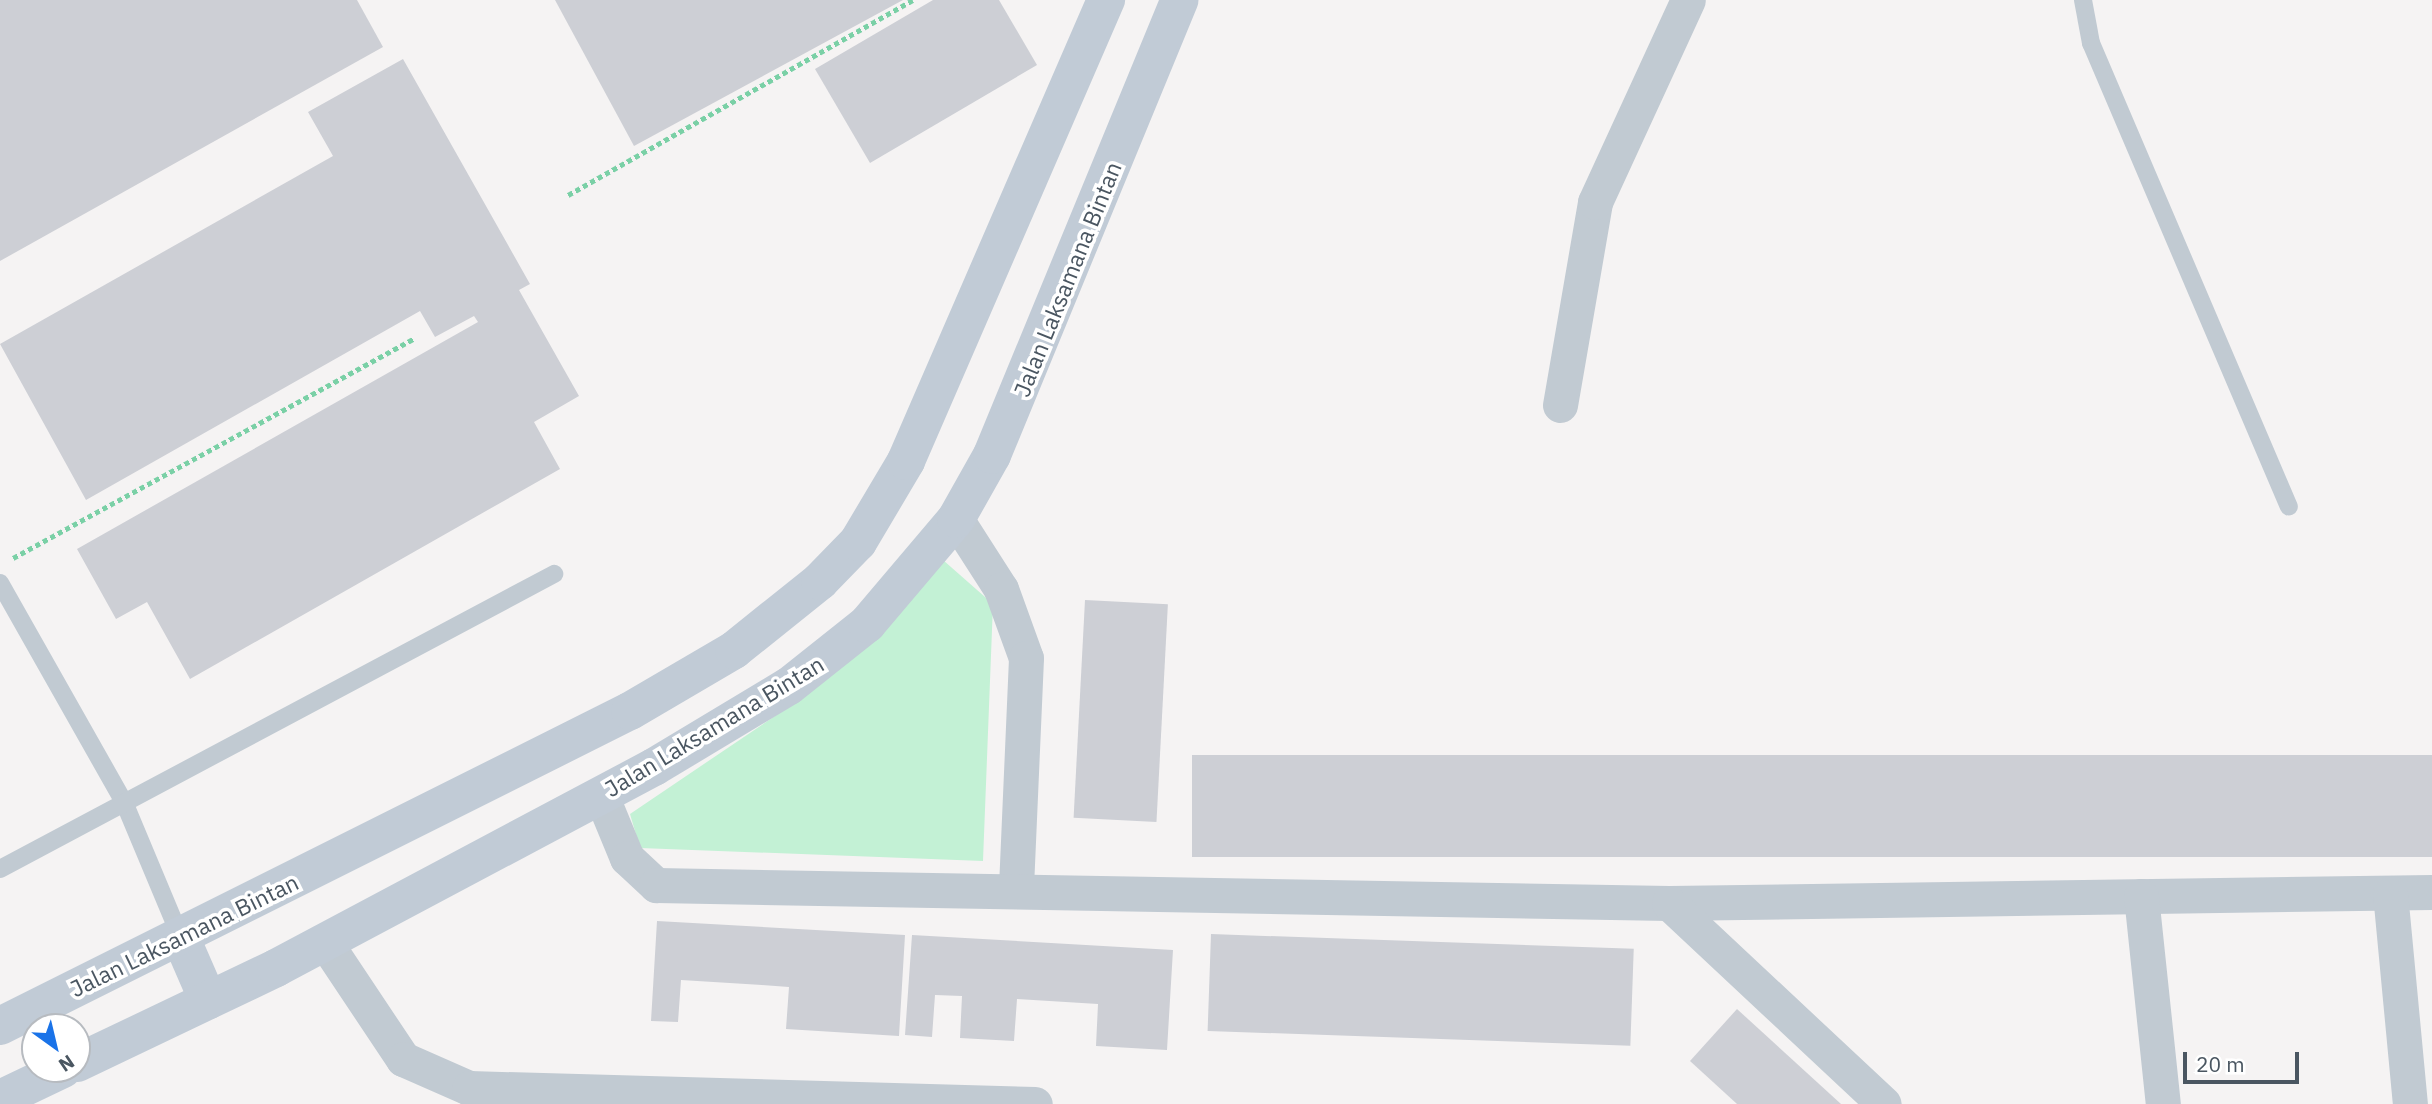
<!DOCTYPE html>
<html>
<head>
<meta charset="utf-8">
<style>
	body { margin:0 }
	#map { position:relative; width:2432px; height:1104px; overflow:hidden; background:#f5f3f3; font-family:"IBM Plex Sans",sans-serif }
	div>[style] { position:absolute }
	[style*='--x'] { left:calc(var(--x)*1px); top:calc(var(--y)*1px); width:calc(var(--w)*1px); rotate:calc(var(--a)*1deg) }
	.green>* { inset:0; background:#c3f1d5 }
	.building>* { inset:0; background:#cdcfd5; transform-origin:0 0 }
	.path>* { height:4.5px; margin-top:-2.25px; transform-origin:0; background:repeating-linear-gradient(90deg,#7ad0a6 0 5px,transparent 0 8.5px) }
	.lane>* { height:18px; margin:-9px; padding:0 9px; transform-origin:9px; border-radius:9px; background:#c1cad2 }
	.street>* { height:35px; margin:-17.5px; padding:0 17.5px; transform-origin:17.5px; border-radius:17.5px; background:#c1cad2 }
	.secondary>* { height:38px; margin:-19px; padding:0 19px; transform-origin:19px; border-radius:19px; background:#c1cbd6 }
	span { translate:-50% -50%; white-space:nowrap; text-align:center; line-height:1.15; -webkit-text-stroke:7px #fff; paint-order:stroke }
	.street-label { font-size:23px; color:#4a5661 }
	.north { position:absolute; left:21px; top:1013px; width:70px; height:70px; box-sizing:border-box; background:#fff; border:2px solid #b7bbc0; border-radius:50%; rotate:146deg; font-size:19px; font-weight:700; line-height:28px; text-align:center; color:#4a5661 }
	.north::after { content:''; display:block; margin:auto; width:24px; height:32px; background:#1a73e8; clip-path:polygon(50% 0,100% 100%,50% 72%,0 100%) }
	.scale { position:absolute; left:2183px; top:1052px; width:116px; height:32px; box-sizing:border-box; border:4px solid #4a5661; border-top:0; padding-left:9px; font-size:21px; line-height:24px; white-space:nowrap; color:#4a5661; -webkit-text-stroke:5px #fff; paint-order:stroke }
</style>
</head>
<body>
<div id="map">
	<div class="green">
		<i style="clip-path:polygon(943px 560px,993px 604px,983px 861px,640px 848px,630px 814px,803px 697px)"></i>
	</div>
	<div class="building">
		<i style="clip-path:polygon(0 0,357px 0,383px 47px,0 261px)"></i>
		<i style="clip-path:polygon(555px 0,903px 0,634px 146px)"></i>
		<i style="clip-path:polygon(933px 0,999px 0,1037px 65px,870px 163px,815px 69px)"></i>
		<i style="clip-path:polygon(403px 59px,530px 284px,519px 290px,579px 396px,534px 422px,560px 469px,190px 679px,147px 602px,116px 619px,77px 549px,478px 322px,474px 316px,435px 337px,420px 311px,86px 500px,0 344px,333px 156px,308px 112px)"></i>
		<i style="left:1085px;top:600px;width:83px;height:218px;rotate:3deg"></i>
		<i style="left:1192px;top:755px;width:1240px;height:102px"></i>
		<i style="clip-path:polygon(657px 921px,905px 935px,899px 1036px,786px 1029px,789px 987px,762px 985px,681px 980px,678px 1022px,651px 1021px)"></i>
		<i style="left:1211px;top:934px;width:423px;height:97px;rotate:2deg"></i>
		<i style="clip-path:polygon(912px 935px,1173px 950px,1167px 1050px,1096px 1046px,1098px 1004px,1017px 999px,1014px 1041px,960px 1038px,962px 996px,935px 995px,932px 1037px,905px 1035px)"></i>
		<i style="clip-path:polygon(1737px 1009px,1841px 1104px,1737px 1104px,1690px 1061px)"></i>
	</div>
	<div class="path">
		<i style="--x:568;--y:195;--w:396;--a:-29.5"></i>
		<i style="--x:13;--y:558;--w:456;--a:-28.7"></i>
	</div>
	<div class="lane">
		<i style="--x:2083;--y:0;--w:44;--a:79.5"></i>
		<i style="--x:2091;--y:43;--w:504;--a:66.89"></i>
		<i style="--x:0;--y:583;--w:252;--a:60.5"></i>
		<i style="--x:124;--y:802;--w:147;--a:67.3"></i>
		<i style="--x:0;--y:869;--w:628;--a:-28.03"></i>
	</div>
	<div class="street">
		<i style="--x:1560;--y:405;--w:206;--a:-80.2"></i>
		<i style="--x:1595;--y:202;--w:222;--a:-65.3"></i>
		<i style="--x:956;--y:519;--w:83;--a:57.3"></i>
		<i style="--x:1001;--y:589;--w:73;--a:70.1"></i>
		<i style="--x:1026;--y:658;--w:230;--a:92.5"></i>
		<i style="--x:601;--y:795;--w:68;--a:67.6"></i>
		<i style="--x:627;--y:858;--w:40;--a:43"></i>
		<i style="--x:656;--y:885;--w:1013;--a:1.02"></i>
		<i style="--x:1669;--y:903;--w:763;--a:-0.83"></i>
		<i style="--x:2390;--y:893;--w:212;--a:84.6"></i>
		<i style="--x:2141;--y:896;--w:209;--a:84"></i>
		<i style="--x:1669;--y:903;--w:294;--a:43.1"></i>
		<i style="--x:325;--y:942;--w:141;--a:56.3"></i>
		<i style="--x:403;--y:1059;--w:72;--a:23.7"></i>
		<i style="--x:469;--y:1088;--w:566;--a:1.62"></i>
	</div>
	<div class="secondary">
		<i style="--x:181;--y:938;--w:68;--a:66.5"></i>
		<i style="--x:0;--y:1026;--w:704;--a:-26.57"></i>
		<i style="--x:630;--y:711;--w:121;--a:-30.4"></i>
		<i style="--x:734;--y:650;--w:110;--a:-38.7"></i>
		<i style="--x:820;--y:581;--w:54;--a:-45.7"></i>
		<i style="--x:858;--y:542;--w:94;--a:-59.3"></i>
		<i style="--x:906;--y:461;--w:503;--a:-66.55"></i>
		<i style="--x:77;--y:1063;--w:221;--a:-25.5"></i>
		<i style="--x:276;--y:968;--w:428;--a:-28"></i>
		<i style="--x:654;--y:767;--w:157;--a:-31"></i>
		<i style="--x:789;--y:686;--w:100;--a:-38.5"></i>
		<i style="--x:867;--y:624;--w:138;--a:-49.7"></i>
		<i style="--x:956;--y:519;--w:73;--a:-60.6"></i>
		<i style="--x:992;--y:455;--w:492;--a:-67.6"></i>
		<i style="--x:0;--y:1099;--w:70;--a:-25.5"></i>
	</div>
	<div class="street-label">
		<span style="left:1067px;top:279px;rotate:-68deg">Jalan Laksamana Bintan</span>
		<span style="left:714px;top:726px;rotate:-31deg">Jalan Laksamana Bintan</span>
		<span style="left:184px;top:935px;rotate:-26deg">Jalan Laksamana Bintan</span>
	</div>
	<div class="north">N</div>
	<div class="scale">20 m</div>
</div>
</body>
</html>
